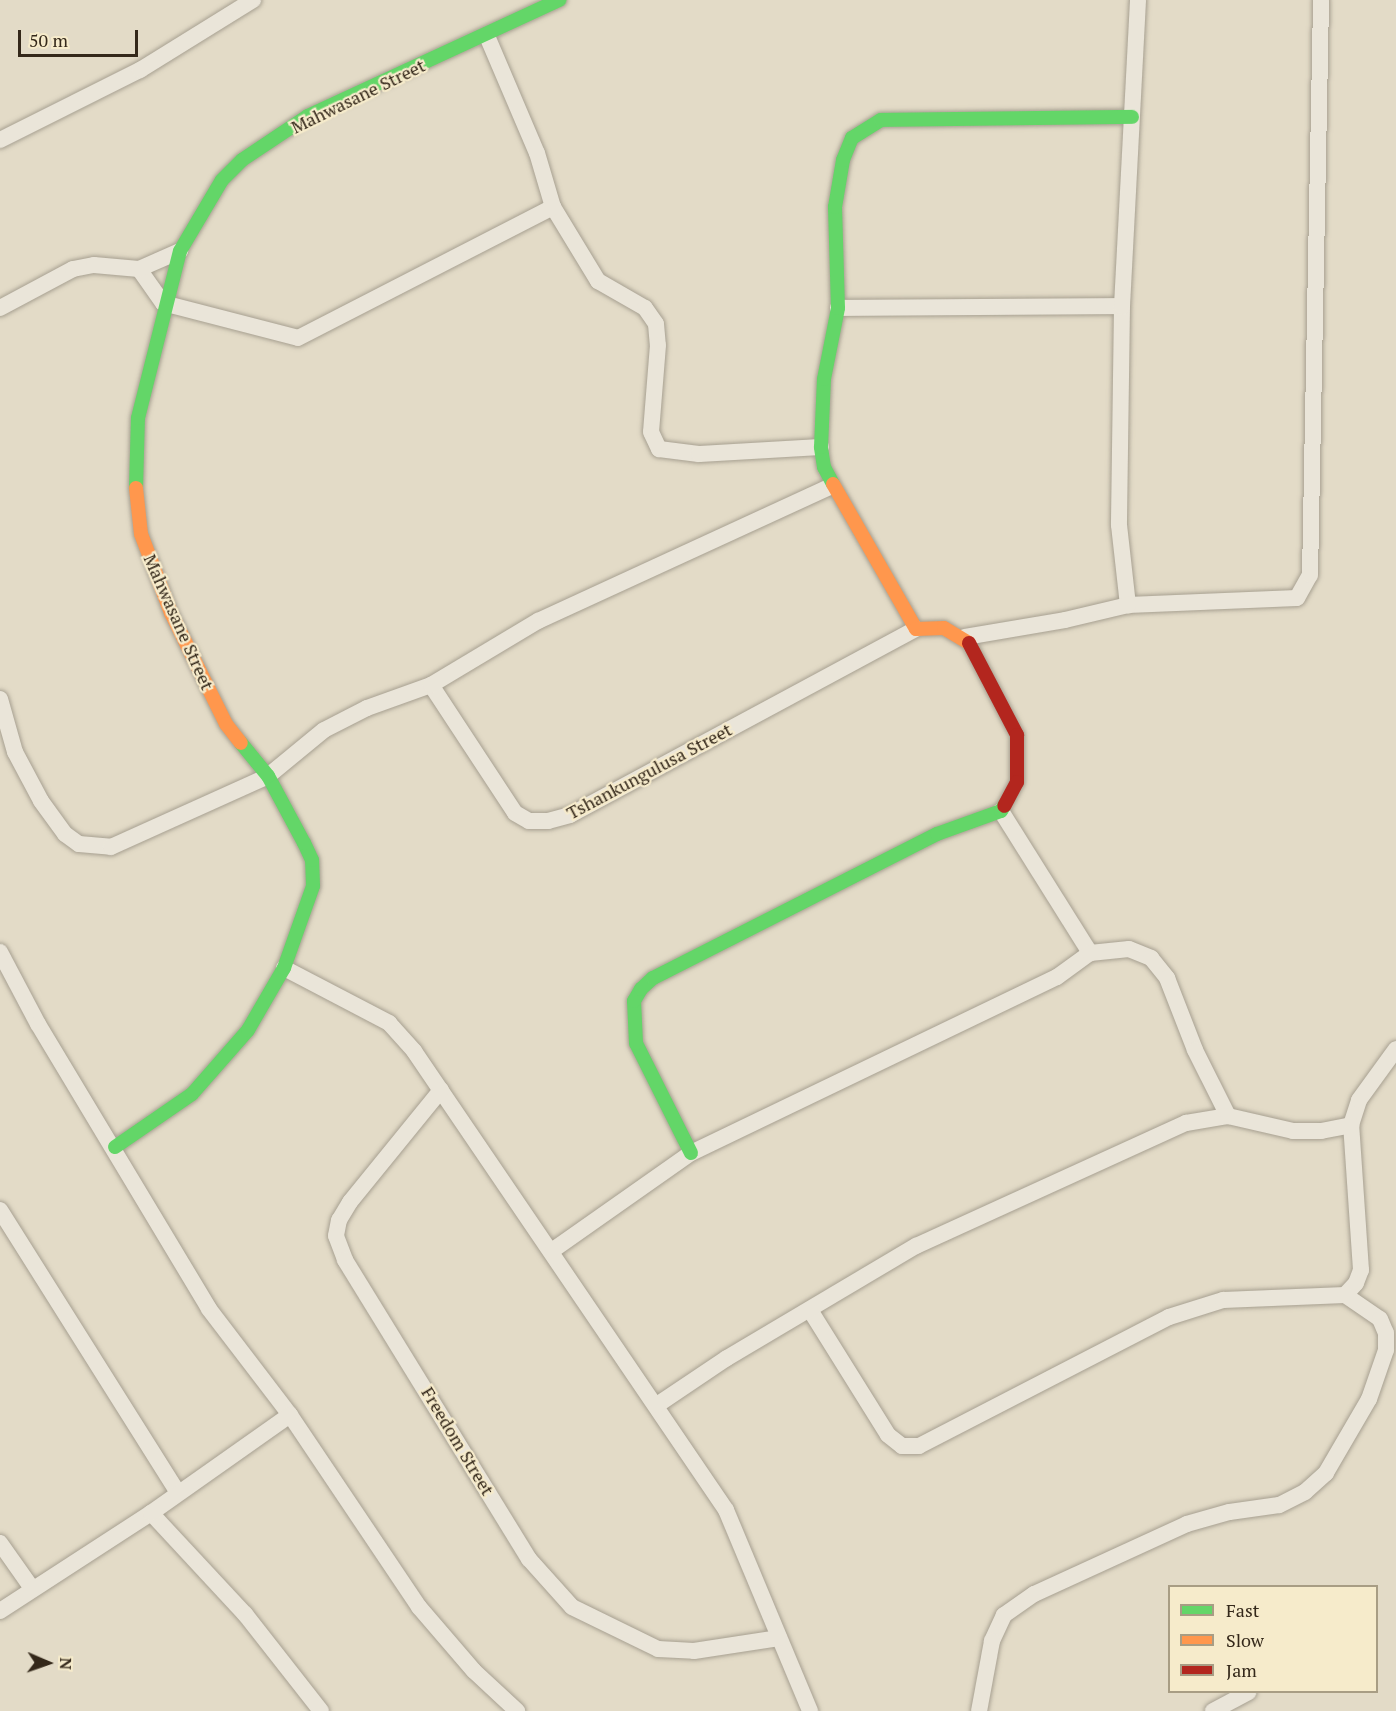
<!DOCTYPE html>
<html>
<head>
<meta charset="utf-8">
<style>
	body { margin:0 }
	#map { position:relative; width:1396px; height:1711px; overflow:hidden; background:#e3dbc7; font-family:"PT Serif",serif }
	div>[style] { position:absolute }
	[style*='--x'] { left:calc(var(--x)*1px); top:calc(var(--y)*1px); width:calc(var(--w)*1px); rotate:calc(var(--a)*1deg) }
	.roads { filter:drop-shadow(0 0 2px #a7a091) drop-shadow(0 0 2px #a7a091) }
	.street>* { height:16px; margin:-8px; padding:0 8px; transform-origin:8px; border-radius:8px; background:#eae5d9 }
	.fast>* { height:14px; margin:-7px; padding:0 7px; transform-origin:7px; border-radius:7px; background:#63d668 }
	.slow>* { height:14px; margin:-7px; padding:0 7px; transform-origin:7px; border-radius:7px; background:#ff974d }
	.jam>* { height:14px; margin:-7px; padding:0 7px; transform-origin:7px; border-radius:7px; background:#b3261e }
	span { translate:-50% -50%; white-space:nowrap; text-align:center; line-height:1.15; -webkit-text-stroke:4.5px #f6ebcb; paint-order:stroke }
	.street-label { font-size:18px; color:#34281a }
	.legend { position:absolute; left:1168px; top:1585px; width:210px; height:108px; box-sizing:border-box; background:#f6ebcb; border:2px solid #a89d84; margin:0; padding:8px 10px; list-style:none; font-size:18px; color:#34281a }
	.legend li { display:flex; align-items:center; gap:12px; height:30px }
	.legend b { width:30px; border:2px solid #a89d84 }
	.north { position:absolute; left:18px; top:1633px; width:60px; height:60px; -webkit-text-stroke:4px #f6ebcb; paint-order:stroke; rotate:92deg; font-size:16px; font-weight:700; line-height:24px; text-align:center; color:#34281a }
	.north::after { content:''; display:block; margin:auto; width:21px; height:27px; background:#34281a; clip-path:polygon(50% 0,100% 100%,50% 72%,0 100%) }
	.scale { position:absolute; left:18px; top:30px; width:120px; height:27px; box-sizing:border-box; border:3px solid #34281a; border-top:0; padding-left:8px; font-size:18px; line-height:21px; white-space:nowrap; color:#34281a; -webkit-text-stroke:4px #f6ebcb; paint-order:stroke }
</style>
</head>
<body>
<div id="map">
	<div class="roads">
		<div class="street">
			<i style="--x:487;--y:36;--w:127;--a:66.9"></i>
			<i style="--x:537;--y:153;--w:56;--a:73.5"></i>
			<i style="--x:553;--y:207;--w:87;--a:58.7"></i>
			<i style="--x:598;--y:281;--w:54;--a:29.9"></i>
			<i style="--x:645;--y:308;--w:19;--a:55"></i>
			<i style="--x:656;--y:324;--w:21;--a:85"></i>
			<i style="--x:658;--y:345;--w:87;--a:94.6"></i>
			<i style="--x:651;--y:432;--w:19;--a:65"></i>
			<i style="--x:659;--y:449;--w:40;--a:7.1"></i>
			<i style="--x:699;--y:454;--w:122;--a:-3.3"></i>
			<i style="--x:0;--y:140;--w:157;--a:-26.6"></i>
			<i style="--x:140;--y:70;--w:133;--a:-31.8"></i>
			<i style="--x:139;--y:269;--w:42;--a:54.8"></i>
			<i style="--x:163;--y:303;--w:139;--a:14.5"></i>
			<i style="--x:298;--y:338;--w:287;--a:-27.2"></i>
			<i style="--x:1122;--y:306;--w:219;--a:90.8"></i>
			<i style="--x:1119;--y:525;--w:81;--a:83.6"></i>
			<i style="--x:1128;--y:605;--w:169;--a:-2.4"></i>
			<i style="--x:1297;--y:598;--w:26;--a:-61"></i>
			<i style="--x:1310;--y:575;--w:575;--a:-88.9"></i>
			<i style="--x:0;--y:308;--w:83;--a:-28.1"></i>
			<i style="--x:73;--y:269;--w:21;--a:-11"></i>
			<i style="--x:94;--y:265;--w:45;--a:5.1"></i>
			<i style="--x:139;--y:269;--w:45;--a:-23.7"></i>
			<i style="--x:838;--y:308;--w:284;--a:-0.4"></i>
			<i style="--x:1122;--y:306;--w:306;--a:-87"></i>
			<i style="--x:965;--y:637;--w:101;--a:-9.6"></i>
			<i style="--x:1065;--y:620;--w:65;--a:-13.4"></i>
			<i style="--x:431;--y:685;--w:153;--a:56.7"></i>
			<i style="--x:515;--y:813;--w:16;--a:30"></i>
			<i style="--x:529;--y:821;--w:19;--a:0"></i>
			<i style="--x:548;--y:821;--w:23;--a:-15"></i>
			<i style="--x:570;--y:815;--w:393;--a:-28.3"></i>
			<i style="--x:0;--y:699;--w:55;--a:74.2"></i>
			<i style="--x:15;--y:752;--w:55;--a:62"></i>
			<i style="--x:41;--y:801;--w:41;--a:54"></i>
			<i style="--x:65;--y:834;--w:17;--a:36"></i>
			<i style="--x:79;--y:844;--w:32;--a:5"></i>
			<i style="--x:111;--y:847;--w:172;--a:-24.3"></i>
			<i style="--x:268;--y:776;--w:72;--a:-39.4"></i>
			<i style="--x:324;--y:730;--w:48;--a:-27.1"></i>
			<i style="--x:367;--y:708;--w:68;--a:-19.8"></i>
			<i style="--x:431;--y:685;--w:125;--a:-30.9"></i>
			<i style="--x:538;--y:621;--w:324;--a:-24.7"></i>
			<i style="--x:1001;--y:811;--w:168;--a:57.9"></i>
			<i style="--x:0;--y:952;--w:81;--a:62.2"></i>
			<i style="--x:38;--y:1024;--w:332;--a:59"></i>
			<i style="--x:209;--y:1309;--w:133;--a:52.6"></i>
			<i style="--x:290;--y:1415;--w:231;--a:56.1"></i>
			<i style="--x:419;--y:1607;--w:84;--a:49.3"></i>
			<i style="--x:474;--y:1671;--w:59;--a:42.9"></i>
			<i style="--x:284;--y:968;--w:119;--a:27.6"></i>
			<i style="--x:389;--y:1023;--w:38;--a:48"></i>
			<i style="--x:414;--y:1051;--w:555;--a:55.79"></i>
			<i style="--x:726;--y:1510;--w:218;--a:67.3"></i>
			<i style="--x:441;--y:1090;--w:144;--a:129.1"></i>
			<i style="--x:350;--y:1202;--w:21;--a:121"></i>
			<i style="--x:339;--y:1220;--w:16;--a:101"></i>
			<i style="--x:336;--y:1236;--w:26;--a:69"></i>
			<i style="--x:345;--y:1260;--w:351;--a:58.4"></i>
			<i style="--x:529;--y:1559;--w:64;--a:48.1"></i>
			<i style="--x:572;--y:1607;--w:96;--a:26"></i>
			<i style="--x:658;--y:1649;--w:36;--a:3"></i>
			<i style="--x:694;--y:1651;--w:86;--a:-8.7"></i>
			<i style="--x:0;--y:1210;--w:332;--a:57.8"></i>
			<i style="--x:553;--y:1250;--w:169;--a:-35.1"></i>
			<i style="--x:691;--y:1153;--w:406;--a:-25.7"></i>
			<i style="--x:1057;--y:977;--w:41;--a:-36"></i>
			<i style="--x:1090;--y:953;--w:39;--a:-6"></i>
			<i style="--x:1129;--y:949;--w:24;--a:22"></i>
			<i style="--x:1151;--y:958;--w:26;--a:51"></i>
			<i style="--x:1167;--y:978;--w:77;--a:68.7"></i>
			<i style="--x:1195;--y:1050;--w:74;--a:63.4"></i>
			<i style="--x:1345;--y:1295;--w:16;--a:-47"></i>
			<i style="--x:1356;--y:1283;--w:14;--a:-69"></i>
			<i style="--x:1361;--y:1270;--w:145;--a:-93.9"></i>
			<i style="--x:1351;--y:1125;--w:26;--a:-72"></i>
			<i style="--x:1359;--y:1100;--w:63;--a:-54"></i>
			<i style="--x:810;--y:1310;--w:147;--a:58"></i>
			<i style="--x:888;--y:1435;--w:18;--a:38"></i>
			<i style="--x:902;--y:1446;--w:17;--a:0"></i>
			<i style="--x:919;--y:1446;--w:281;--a:-27.3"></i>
			<i style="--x:1169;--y:1317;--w:57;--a:-17.5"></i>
			<i style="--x:1223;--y:1300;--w:122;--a:-2.3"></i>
			<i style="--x:1345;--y:1295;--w:42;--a:34.4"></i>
			<i style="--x:1380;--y:1319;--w:15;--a:67"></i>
			<i style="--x:1386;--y:1333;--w:17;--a:90"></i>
			<i style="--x:1386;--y:1350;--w:52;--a:109.1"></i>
			<i style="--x:1369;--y:1399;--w:86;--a:120.2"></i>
			<i style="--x:1326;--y:1473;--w:28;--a:138"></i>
			<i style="--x:1305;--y:1492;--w:29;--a:153"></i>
			<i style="--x:1279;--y:1505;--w:50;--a:172"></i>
			<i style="--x:1229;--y:1512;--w:44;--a:164.1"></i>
			<i style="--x:1187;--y:1524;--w:168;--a:155.4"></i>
			<i style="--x:1034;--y:1594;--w:37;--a:145"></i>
			<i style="--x:1004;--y:1615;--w:29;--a:115"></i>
			<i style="--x:992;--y:1641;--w:71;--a:100.5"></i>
			<i style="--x:657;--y:1405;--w:84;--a:-33.9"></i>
			<i style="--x:727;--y:1358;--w:220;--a:-30.7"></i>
			<i style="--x:916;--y:1246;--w:297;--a:-24.5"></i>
			<i style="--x:1186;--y:1123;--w:43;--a:-9.5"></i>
			<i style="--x:1228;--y:1116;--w:67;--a:13"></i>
			<i style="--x:1293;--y:1131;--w:28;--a:0"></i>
			<i style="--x:1321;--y:1131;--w:31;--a:-11"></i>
			<i style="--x:151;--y:1513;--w:138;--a:47.1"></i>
			<i style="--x:245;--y:1614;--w:123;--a:51.9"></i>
			<i style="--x:0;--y:1543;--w:54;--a:54.8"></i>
			<i style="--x:0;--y:1611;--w:180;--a:-33"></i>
			<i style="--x:151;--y:1513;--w:170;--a:-35.2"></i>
			<i style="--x:1213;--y:1711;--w:40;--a:-28"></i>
		</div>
		<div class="fast">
			<i style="--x:833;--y:484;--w:19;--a:-118"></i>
			<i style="--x:824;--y:467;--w:20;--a:-99"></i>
			<i style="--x:821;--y:447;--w:68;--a:-87.5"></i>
			<i style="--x:824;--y:379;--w:72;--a:-78.8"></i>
			<i style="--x:838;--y:308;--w:101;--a:-91.7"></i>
			<i style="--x:835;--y:207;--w:48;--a:-80.3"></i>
			<i style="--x:843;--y:160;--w:24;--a:-68"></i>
			<i style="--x:852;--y:138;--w:34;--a:-32"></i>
			<i style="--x:881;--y:120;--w:251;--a:-0.7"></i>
			<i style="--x:136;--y:488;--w:70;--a:-88.4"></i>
			<i style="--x:138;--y:418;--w:172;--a:-75.9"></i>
			<i style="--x:180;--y:251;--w:82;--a:-59.4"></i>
			<i style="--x:222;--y:180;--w:28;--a:-45"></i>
			<i style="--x:242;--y:160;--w:79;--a:-33.7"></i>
			<i style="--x:308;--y:116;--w:277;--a:-24.8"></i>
			<i style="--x:115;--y:1147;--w:93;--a:-34.5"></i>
			<i style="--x:192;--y:1094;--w:85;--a:-48.8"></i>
			<i style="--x:248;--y:1030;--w:72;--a:-59.9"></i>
			<i style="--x:284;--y:968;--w:87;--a:-70.5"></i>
			<i style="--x:313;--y:886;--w:26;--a:-92"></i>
			<i style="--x:312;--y:860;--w:19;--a:-115"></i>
			<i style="--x:304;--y:843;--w:76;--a:-118.2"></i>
			<i style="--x:268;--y:776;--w:43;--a:-129.3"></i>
			<i style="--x:691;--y:1153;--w:123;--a:-116.6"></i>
			<i style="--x:636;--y:1043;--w:42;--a:-92.7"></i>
			<i style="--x:634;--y:1001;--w:14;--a:-60"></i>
			<i style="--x:641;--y:989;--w:16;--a:-43"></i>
			<i style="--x:653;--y:978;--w:318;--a:-26.9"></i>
			<i style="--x:937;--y:834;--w:68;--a:-19.8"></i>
			<i style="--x:1001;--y:811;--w:6;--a:-59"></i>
		</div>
		<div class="slow">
			<i style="--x:833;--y:484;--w:167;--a:60.2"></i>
			<i style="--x:916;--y:629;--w:28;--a:-2"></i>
			<i style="--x:944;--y:628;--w:29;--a:31"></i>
			<i style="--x:136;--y:488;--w:46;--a:83.8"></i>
			<i style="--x:141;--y:534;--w:85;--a:69.2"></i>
			<i style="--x:171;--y:613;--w:124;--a:63.6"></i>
			<i style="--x:226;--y:724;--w:24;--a:52"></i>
		</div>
		<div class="jam">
			<i style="--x:969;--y:643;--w:104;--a:62.4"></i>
			<i style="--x:1017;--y:735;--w:47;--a:90"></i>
			<i style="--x:1017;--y:782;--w:27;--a:118"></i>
		</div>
	</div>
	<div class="street-label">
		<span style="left:358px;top:96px;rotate:-26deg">Mahwasane Street</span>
		<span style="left:179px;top:622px;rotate:66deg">Mahwasane Street</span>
		<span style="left:649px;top:771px;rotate:-28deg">Tshankungulusa Street</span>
		<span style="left:458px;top:1441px;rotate:59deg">Freedom Street</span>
	</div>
	<ul class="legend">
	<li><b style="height:8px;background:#63d668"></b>Fast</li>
	<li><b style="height:8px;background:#ff974d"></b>Slow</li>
	<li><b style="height:8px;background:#b3261e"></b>Jam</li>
	</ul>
	<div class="north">N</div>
	<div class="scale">50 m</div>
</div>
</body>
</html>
